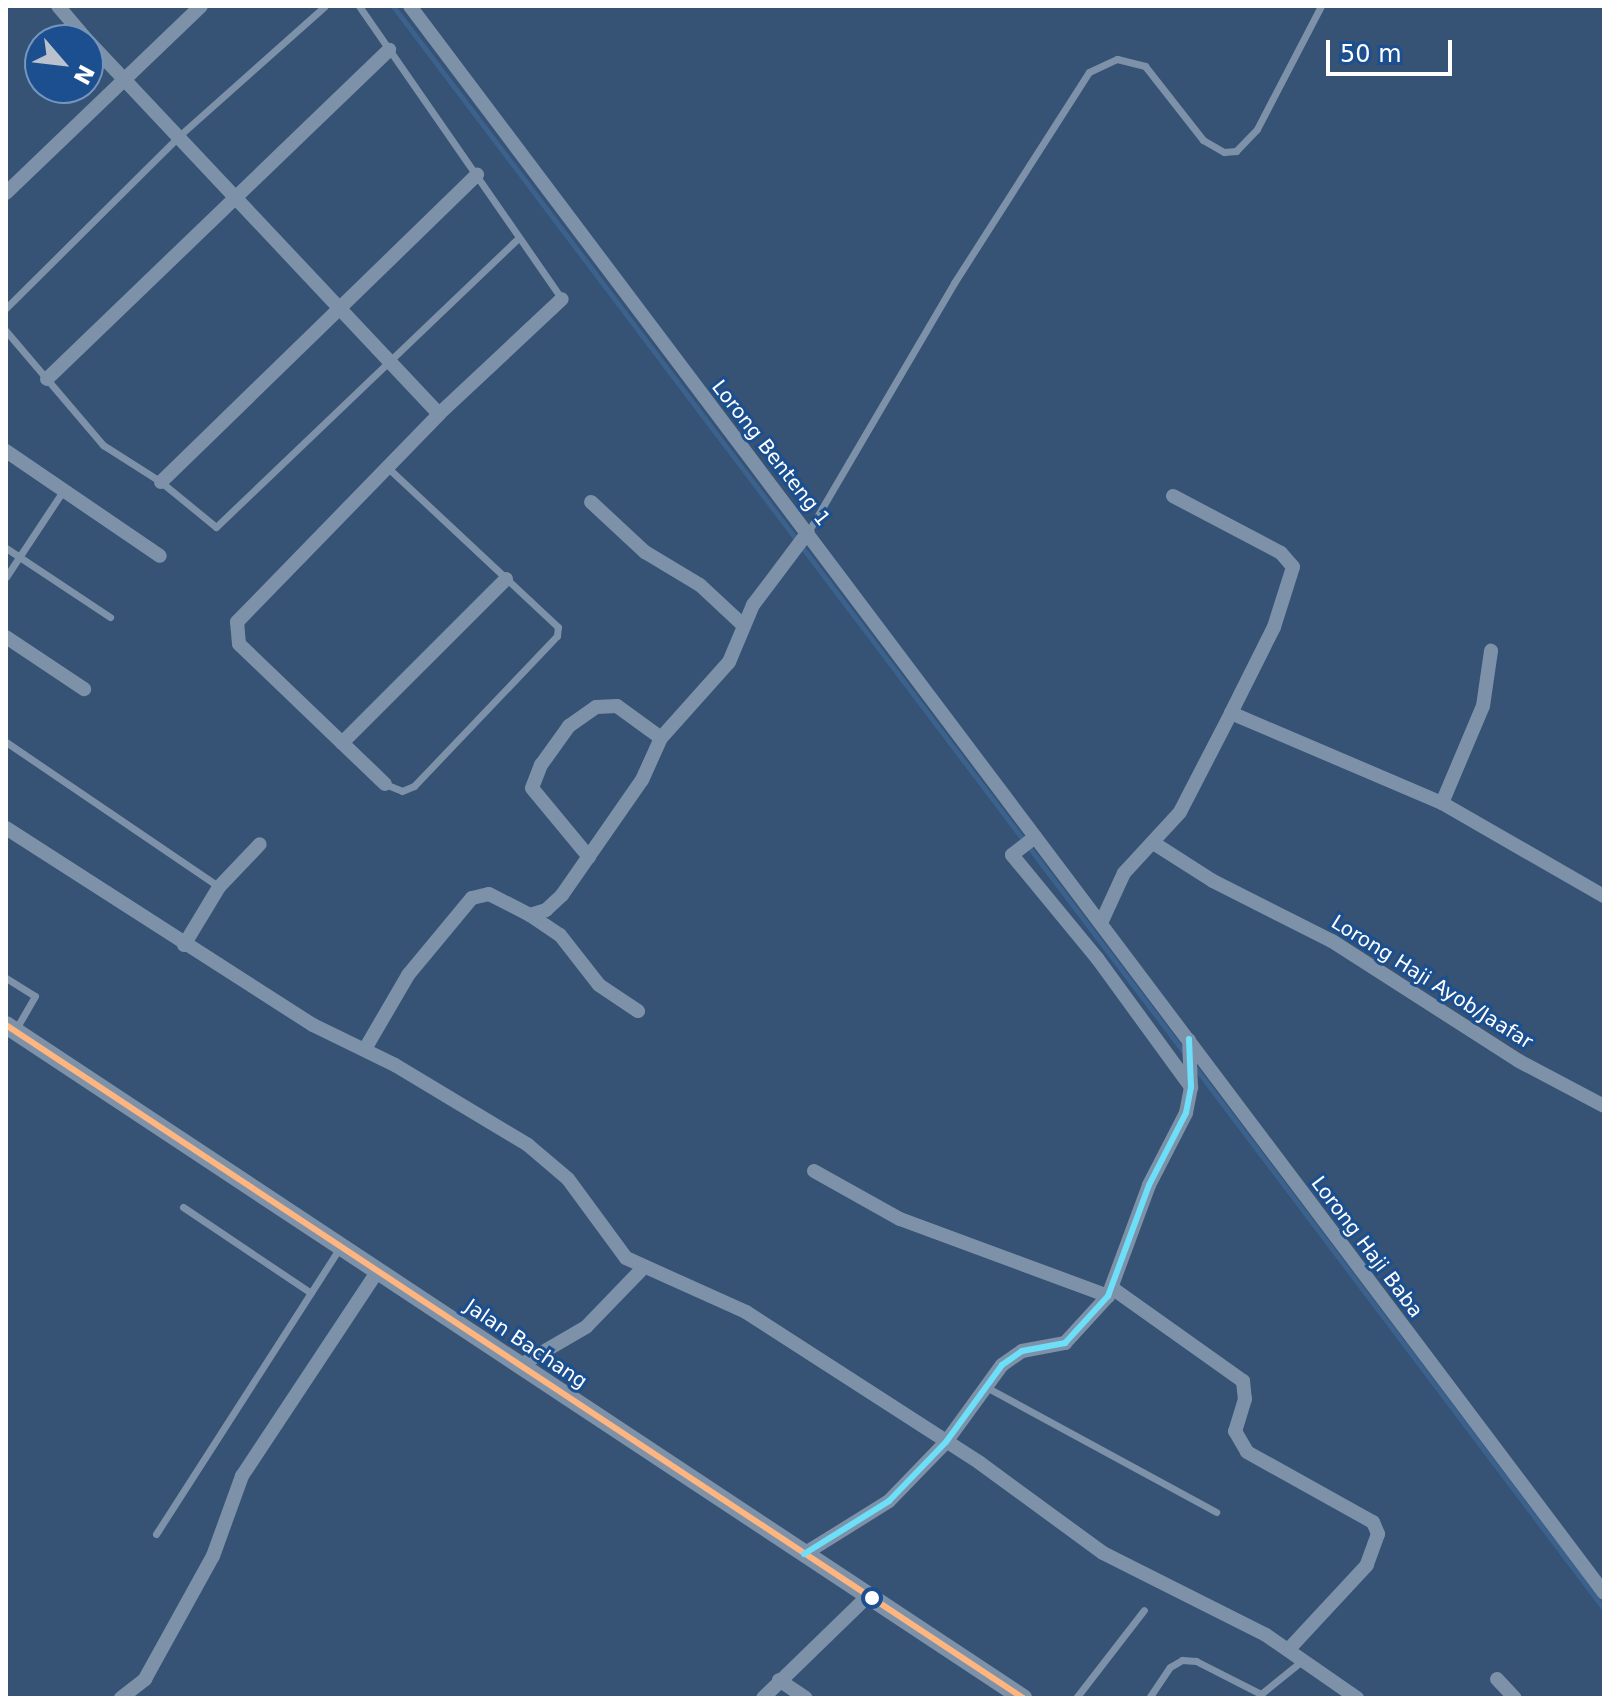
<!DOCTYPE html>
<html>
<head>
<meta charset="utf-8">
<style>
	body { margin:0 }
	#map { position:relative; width:1610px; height:1704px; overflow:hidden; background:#365274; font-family:"DejaVu Sans",sans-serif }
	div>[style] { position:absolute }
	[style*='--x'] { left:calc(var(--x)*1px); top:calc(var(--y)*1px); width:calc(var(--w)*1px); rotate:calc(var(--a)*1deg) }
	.stream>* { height:5px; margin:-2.5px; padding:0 2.5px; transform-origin:2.5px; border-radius:2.5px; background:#3b618d }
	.service>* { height:7px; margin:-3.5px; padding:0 3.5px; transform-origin:3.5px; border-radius:3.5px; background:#7d92a8 }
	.minor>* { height:14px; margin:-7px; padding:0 7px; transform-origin:7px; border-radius:7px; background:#7d92a8 }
	.tertiary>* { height:18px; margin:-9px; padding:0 9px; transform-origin:9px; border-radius:9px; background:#7d92a8 }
	.bus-1>* { height:6px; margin:-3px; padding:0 3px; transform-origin:3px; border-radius:3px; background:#ffb580 }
	.bus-2>* { height:6px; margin:-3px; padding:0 3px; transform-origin:3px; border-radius:3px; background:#6ddff8 }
	.dots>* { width:22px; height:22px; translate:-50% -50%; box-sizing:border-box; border:4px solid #1b4f8f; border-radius:50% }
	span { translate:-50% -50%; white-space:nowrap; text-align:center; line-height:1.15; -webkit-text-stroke:6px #1b4f8f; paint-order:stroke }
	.street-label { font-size:20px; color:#fff }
	.frame { position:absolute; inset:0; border:8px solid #fff; pointer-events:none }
	.north { position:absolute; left:24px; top:24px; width:80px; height:80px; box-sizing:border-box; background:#1b4f8f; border:2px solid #7695bc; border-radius:50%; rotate:118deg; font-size:22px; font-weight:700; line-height:32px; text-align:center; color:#fff }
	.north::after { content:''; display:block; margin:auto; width:28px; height:36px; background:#b9c2ce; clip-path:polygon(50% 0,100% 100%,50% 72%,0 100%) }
	.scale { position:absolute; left:1326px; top:40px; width:126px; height:36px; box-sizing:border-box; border:4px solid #fff; border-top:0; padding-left:10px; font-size:24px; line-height:28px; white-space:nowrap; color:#fff; -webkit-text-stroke:6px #1b4f8f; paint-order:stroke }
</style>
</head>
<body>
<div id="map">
	<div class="stream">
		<i style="--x:393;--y:6;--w:1315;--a:52.91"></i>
		<i style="--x:1194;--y:1066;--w:680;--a:52.94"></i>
	</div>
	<div class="service">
		<i style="--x:359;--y:6;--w:356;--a:55.3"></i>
		<i style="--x:6;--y:308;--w:244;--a:-44.8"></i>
		<i style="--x:179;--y:136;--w:195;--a:-41.7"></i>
		<i style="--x:6;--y:331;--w:150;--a:49.6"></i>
		<i style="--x:103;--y:445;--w:69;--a:32.5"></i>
		<i style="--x:161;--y:482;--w:71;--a:39.3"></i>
		<i style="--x:216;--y:527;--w:419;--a:-43.7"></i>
		<i style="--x:808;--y:532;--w:289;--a:-59.6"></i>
		<i style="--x:954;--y:283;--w:250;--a:-57.4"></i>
		<i style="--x:1089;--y:72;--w:31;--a:-25"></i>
		<i style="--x:1117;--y:59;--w:29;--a:14"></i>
		<i style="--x:1145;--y:66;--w:94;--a:51.9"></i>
		<i style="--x:1203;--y:140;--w:24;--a:30"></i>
		<i style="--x:1224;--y:152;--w:12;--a:-5"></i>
		<i style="--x:1236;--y:151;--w:30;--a:-46"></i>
		<i style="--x:1257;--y:129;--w:139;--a:-62.5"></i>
		<i style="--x:6;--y:548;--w:125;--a:33.6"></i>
		<i style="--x:6;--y:577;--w:103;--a:-56.5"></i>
		<i style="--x:6;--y:742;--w:258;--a:34.2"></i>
		<i style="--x:385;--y:784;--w:18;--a:22"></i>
		<i style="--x:402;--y:791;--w:13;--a:-23"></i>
		<i style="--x:414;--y:786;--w:207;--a:-46.4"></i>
		<i style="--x:557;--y:636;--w:9;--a:-84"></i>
		<i style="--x:558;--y:627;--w:234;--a:-136.9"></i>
		<i style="--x:6;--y:978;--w:34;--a:32"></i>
		<i style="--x:35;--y:996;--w:39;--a:120"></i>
		<i style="--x:183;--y:1207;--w:154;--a:33.9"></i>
		<i style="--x:986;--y:1387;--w:262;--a:28.5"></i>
		<i style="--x:156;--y:1534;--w:339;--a:-57.3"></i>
		<i style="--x:1076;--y:1698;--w:111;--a:-52.3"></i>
		<i style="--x:1149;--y:1698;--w:37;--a:-56"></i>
		<i style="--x:1170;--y:1667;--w:14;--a:-30"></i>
		<i style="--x:1182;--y:1660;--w:14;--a:4"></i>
		<i style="--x:1196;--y:1661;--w:73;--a:26.9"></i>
		<i style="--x:1261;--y:1694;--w:54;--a:-39"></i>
	</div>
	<div class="minor">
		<i style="--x:58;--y:6;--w:45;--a:49.5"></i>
		<i style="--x:410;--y:6;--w:1986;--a:53.04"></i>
		<i style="--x:88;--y:41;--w:512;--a:46.74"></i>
		<i style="--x:6;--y:193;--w:270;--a:-43.8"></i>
		<i style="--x:47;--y:379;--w:475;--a:-43.9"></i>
		<i style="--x:6;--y:451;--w:186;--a:34.3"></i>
		<i style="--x:161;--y:482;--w:441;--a:-44.2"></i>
		<i style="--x:1173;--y:496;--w:122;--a:27.8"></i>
		<i style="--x:1281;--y:553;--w:18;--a:49"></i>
		<i style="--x:1293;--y:567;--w:63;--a:107.6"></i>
		<i style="--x:1274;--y:627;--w:96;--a:116.6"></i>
		<i style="--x:591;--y:502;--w:74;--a:42.8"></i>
		<i style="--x:645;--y:552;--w:64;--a:31"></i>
		<i style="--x:700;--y:585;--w:60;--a:43"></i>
		<i style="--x:6;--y:637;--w:94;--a:33.7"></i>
		<i style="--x:342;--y:743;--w:232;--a:-45"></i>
		<i style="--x:385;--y:784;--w:202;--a:-136.2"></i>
		<i style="--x:239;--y:644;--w:22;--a:-95"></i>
		<i style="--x:237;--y:622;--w:290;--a:-45.8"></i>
		<i style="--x:439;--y:414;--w:168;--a:-43.1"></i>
		<i style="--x:1442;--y:803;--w:105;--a:-67.1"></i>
		<i style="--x:1483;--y:706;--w:56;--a:-81.7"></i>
		<i style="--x:6;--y:828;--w:365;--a:32.7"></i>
		<i style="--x:313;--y:1025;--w:91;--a:26"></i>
		<i style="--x:395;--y:1065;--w:155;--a:31"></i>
		<i style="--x:528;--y:1145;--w:52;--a:40.4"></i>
		<i style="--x:568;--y:1179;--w:98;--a:53.7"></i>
		<i style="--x:626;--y:1258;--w:132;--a:24.2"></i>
		<i style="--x:746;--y:1312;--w:278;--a:32.8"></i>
		<i style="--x:980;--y:1463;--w:152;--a:36.2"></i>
		<i style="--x:1103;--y:1553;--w:182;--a:26.7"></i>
		<i style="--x:1266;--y:1635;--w:111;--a:34.7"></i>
		<i style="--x:1035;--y:837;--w:29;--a:142"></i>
		<i style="--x:1012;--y:855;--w:134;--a:50.5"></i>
		<i style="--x:1097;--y:958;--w:160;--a:53.9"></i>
		<i style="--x:1155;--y:844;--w:69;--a:32.5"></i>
		<i style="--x:1213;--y:881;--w:133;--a:26.8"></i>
		<i style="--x:1332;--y:941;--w:222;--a:32.7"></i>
		<i style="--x:1519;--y:1061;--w:96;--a:27.9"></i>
		<i style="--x:589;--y:857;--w:89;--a:-129.6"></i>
		<i style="--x:532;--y:788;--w:25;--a:-69"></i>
		<i style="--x:541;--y:765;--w:48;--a:-54.3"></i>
		<i style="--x:569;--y:726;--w:33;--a:-35"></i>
		<i style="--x:596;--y:707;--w:21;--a:-3"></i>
		<i style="--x:617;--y:706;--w:54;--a:36"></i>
		<i style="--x:530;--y:915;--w:36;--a:34"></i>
		<i style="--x:560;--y:935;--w:63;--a:52"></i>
		<i style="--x:599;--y:985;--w:47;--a:33.7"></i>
		<i style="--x:1101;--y:923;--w:55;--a:-65.3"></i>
		<i style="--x:1124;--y:873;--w:83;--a:-47.4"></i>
		<i style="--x:1180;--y:812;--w:111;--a:-62.7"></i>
		<i style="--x:1231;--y:713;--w:229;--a:23.1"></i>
		<i style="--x:1442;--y:803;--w:187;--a:29.9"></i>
		<i style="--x:184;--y:945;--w:68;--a:-58.9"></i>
		<i style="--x:219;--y:887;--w:59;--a:-46.4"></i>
		<i style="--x:365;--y:1049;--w:86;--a:-59.8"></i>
		<i style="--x:408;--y:975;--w:100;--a:-50.3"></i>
		<i style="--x:472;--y:898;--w:17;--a:-13"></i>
		<i style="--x:489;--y:894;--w:46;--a:27.1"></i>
		<i style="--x:530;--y:915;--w:17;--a:-17"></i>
		<i style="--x:546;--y:910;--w:22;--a:-43"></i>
		<i style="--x:562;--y:895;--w:140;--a:-55.2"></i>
		<i style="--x:642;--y:780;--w:46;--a:-65.7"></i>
		<i style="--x:661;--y:738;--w:102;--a:-48.2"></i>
		<i style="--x:729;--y:662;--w:62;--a:-67.2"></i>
		<i style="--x:753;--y:605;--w:91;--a:-53"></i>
		<i style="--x:814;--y:1171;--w:98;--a:29.2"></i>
		<i style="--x:900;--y:1219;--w:222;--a:20.3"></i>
		<i style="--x:1112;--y:1288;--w:161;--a:35.4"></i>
		<i style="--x:1243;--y:1381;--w:18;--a:84"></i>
		<i style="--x:1245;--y:1399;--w:34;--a:107"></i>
		<i style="--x:1235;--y:1431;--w:24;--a:60"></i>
		<i style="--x:1247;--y:1452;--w:144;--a:29.1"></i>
		<i style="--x:1373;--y:1522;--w:13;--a:67"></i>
		<i style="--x:1378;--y:1534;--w:33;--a:110"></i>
		<i style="--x:1367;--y:1565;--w:115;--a:132.9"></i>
		<i style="--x:519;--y:1366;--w:78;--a:-30.2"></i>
		<i style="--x:586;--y:1327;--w:83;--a:-46"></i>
		<i style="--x:804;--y:1554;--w:100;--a:-31.9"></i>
		<i style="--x:889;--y:1501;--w:82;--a:-46"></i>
		<i style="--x:946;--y:1442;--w:95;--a:-54"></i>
		<i style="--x:1002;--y:1365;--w:24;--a:-35"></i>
		<i style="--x:1022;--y:1351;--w:44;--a:-10.5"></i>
		<i style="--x:1065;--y:1343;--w:64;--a:-47.5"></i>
		<i style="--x:1108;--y:1296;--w:118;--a:-69.7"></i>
		<i style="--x:1149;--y:1185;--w:81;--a:-62.8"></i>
		<i style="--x:1186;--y:1113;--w:26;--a:-79"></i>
		<i style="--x:1191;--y:1087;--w:47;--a:-92.4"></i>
		<i style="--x:1497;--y:1679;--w:26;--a:47"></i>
		<i style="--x:779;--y:1680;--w:32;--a:34"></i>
		<i style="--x:121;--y:1698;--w:31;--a:-38"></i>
		<i style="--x:145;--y:1679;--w:141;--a:-61.1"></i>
		<i style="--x:213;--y:1556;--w:85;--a:-70.1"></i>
		<i style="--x:242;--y:1476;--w:245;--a:-56.5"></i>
		<i style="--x:763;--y:1698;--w:145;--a:-44.2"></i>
	</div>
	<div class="tertiary">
		<i style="--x:6;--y:1025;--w:1220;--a:33.49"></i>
	</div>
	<div class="bus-1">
		<i style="--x:6;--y:1025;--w:1220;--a:33.49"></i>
	</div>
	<div class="bus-2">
		<i style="--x:804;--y:1554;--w:100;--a:-31.9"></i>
		<i style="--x:889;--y:1501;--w:82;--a:-46"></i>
		<i style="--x:946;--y:1442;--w:95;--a:-54"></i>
		<i style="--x:1002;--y:1365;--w:24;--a:-35"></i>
		<i style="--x:1022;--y:1351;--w:44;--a:-10.5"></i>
		<i style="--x:1065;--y:1343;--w:64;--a:-47.5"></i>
		<i style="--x:1108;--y:1296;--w:118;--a:-69.7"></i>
		<i style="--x:1149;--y:1185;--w:81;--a:-62.8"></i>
		<i style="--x:1186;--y:1113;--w:26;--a:-79"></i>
		<i style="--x:1191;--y:1087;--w:48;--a:-92.4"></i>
	</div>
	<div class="dots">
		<i style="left:872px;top:1598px;background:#fff"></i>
	</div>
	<div class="street-label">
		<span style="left:771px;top:453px;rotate:52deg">Lorong Benteng 1</span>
		<span style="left:1432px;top:982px;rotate:32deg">Lorong Haji Ayob/Jaafar</span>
		<span style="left:1367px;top:1247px;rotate:53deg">Lorong Haji Baba</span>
		<span style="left:526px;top:1344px;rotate:34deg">Jalan Bachang</span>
	</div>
	<div class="frame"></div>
	<div class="north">N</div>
	<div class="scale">50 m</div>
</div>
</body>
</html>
